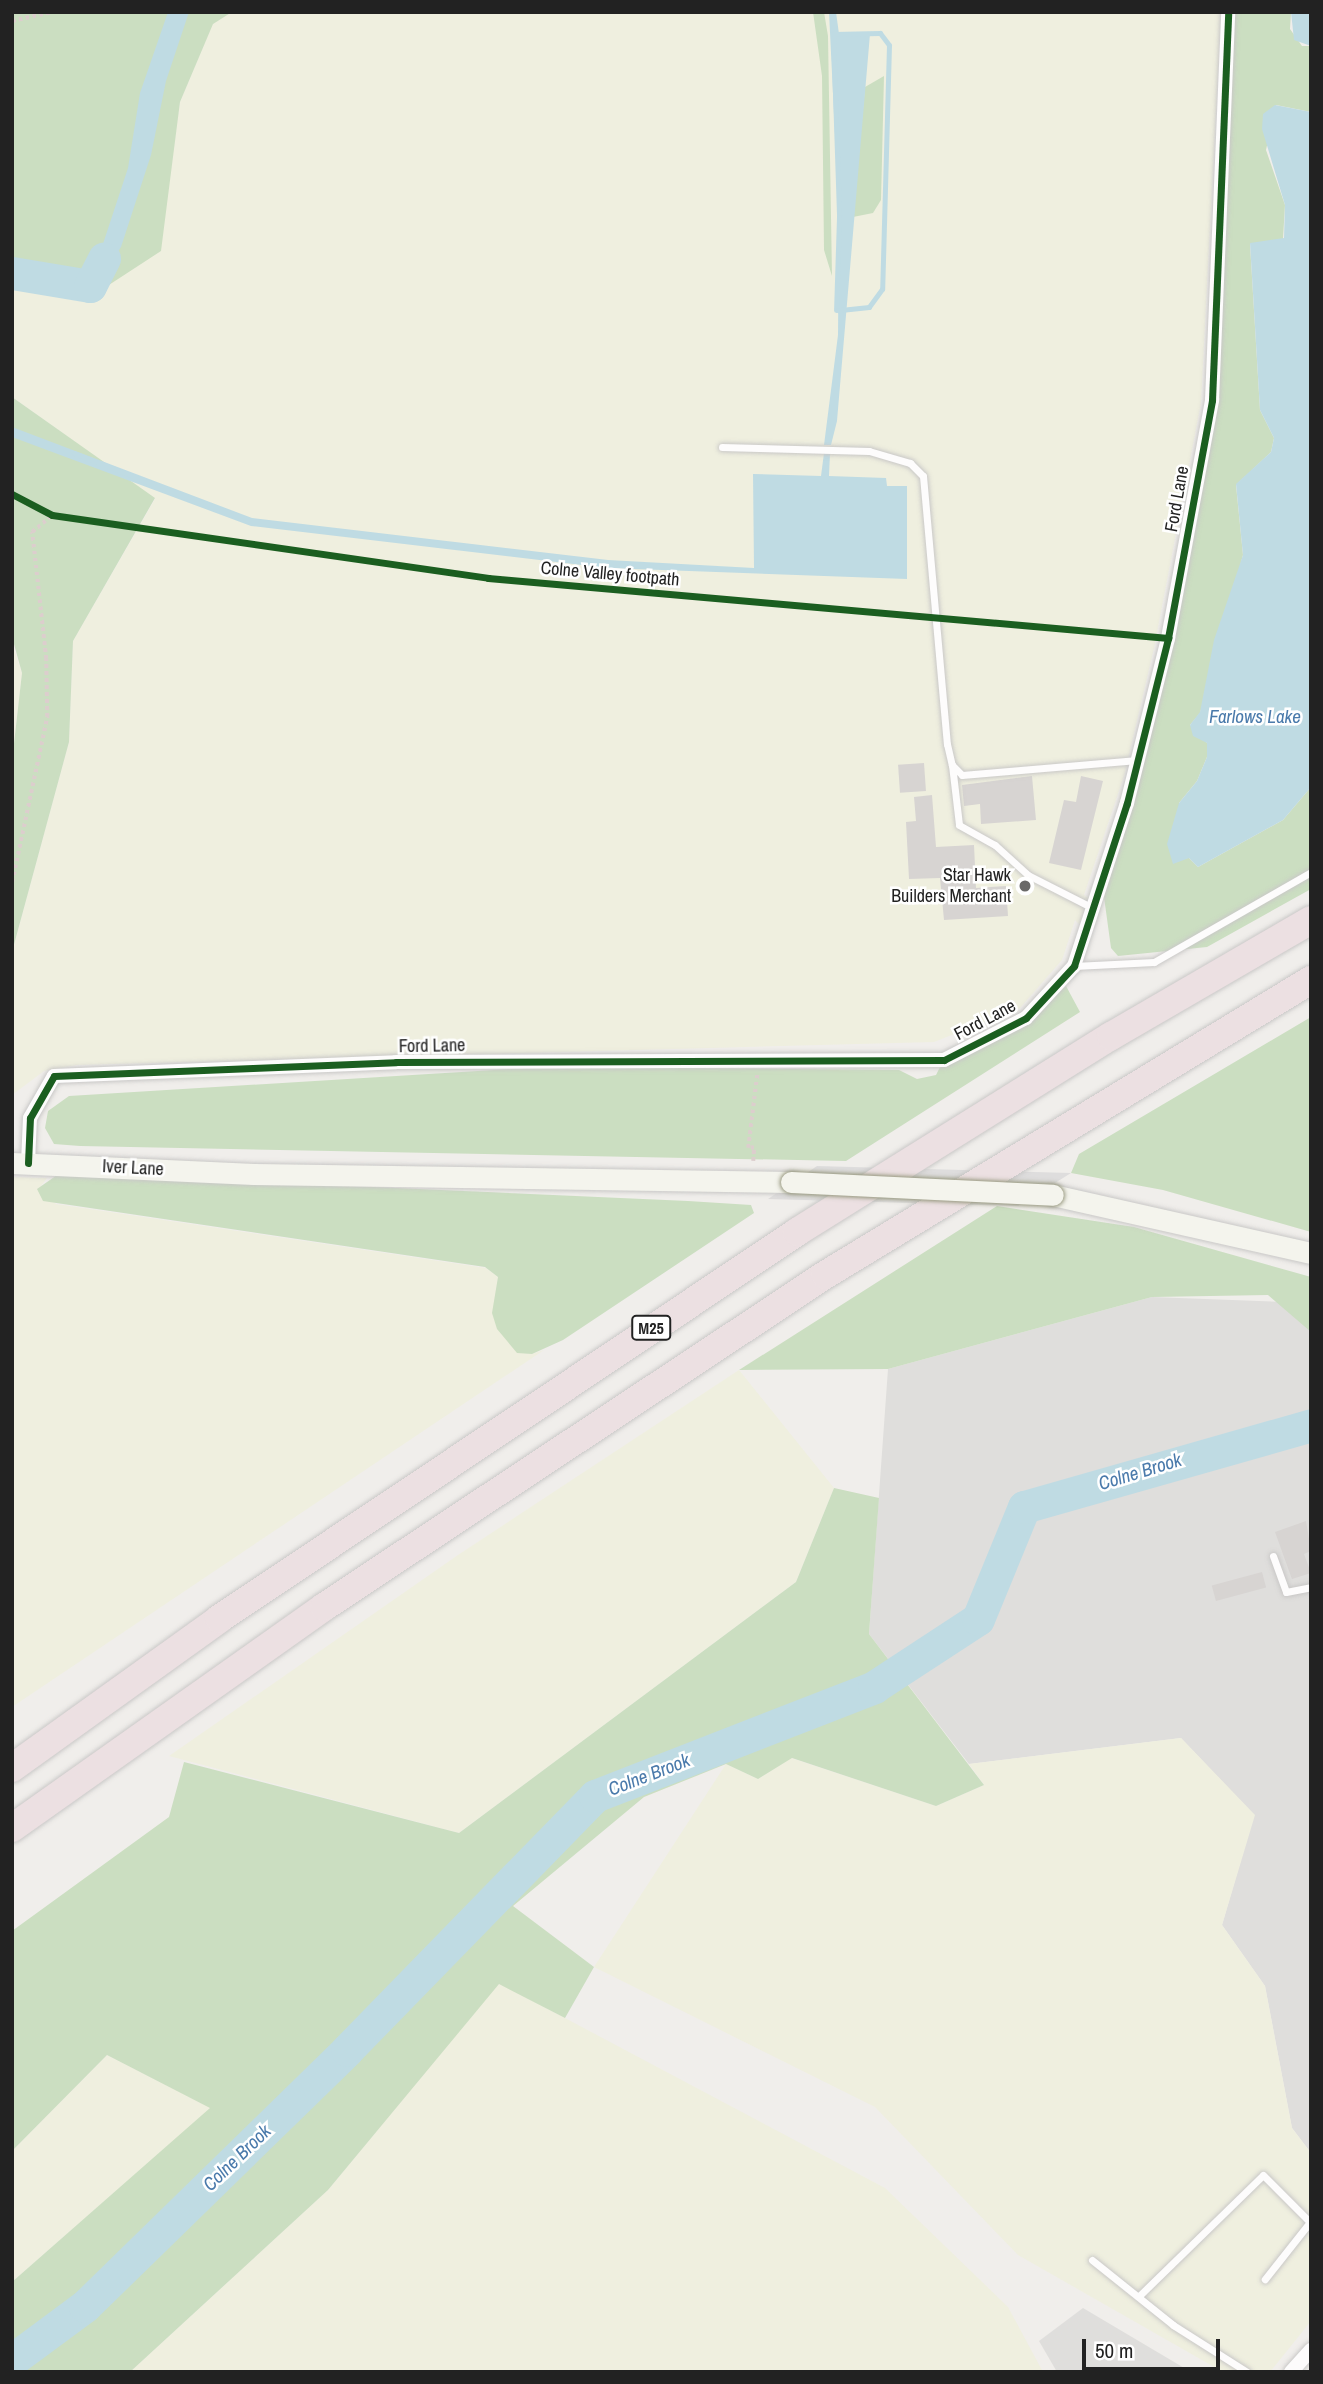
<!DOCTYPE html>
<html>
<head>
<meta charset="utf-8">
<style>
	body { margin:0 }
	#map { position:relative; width:1323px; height:2384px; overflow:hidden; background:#f0eeeb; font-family:"Archivo Narrow",sans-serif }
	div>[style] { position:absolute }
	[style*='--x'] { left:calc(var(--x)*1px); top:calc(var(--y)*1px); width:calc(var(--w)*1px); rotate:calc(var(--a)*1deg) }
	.residential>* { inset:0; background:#dfdedc }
	.farmland>* { inset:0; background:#efefdf }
	.forest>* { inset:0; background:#cbdec1 }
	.water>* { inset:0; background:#bfdbe3 }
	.pier>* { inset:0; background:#dedddd }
	.stream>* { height:5px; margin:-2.5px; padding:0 2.5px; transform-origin:2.5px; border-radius:2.5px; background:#bfdbe3 }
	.river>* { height:33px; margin:-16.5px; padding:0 16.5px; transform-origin:16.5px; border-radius:16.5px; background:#bfdbe3 }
	.building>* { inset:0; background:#d7d4d2; transform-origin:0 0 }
	.path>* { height:3.5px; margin-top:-1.75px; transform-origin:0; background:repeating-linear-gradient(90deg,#dccecd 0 3.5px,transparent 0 7px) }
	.roads { filter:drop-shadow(0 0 2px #c9c8c7) drop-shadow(0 0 2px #c9c8c7) }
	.lane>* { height:7px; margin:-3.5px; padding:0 3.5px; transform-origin:3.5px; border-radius:3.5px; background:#fdfcfc }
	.street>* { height:14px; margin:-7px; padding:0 7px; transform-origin:7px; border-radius:7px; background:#fdfcfc }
	.secondary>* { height:21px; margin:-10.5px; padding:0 10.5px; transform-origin:10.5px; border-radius:10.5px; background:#f4f4ed }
	.highway>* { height:28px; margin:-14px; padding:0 14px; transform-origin:14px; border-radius:14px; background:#ece0e2 }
	.bridges { filter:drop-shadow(0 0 2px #999a82) drop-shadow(0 0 2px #999a82) }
	.secondary-bridge>* { height:21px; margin:-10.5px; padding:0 10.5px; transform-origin:10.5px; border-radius:10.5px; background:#f4f4ed }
	.cycleway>* { height:7px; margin:-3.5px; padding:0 3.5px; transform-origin:3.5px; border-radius:3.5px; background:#1b5e20 }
	.dots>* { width:19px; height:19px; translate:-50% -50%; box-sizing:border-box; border:4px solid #fff; border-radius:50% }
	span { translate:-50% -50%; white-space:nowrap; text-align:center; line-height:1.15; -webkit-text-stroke:5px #fff; paint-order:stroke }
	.shield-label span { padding:2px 5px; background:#fff; border:2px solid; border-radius:5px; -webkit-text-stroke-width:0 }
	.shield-label { font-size:16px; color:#222; font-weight:700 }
	.street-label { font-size:18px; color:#222 }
	.poi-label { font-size:18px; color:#222 }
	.right { translate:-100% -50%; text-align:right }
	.water-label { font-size:19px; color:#4a7aab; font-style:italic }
	.frame { position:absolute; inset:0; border:14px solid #222; pointer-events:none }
	.scale { position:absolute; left:1082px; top:2339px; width:138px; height:32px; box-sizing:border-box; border:4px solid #222; border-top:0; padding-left:9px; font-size:21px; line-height:24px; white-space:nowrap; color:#222; -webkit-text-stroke:5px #fff; paint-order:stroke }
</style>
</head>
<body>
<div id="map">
	<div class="residential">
		<i style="clip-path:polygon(1152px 1297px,1311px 1303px,1311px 2153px,1292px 2128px,1265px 1986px,1222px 1925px,1254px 1815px,1181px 1738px,969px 1764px,869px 1634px,888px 1369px)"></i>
		<i style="clip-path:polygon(1083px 2308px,1191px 2372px,1057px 2372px,1039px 2341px)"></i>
	</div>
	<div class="farmland">
		<i style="clip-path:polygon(232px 12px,1221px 12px,1201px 403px,1154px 648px,1124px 776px,1084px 895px,1089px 898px,1081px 926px,1075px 920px,1062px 960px,1020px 1008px,934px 1042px,77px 1065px,44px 1071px,12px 1095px,12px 952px,69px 742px,73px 641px,155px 499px,12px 397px,12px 284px,92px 296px,171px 167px,180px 102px,213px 23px)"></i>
		<i style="clip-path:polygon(12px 643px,22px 673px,12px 761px)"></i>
		<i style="clip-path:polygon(12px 1177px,47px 1178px,38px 1190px,56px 1204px,486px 1268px,498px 1277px,493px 1316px,532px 1354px,544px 1350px,12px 1707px)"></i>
		<i style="clip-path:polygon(739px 1370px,834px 1488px,796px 1582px,459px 1833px,169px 1756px,458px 1555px)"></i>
		<i style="clip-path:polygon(1181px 1738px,1255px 1815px,1222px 1925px,1265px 1986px,1292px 2128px,1311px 2153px,1311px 2321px,1270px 2372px,1223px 2372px,1018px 2255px,875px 2107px,594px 1967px,726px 1764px,758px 1779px,791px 1758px,936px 1806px,984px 1785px,969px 1764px)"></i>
		<i style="clip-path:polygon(499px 1983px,885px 2188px,1008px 2307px,1043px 2372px,130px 2372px,328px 2190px)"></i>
		<i style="clip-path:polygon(107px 2055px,211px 2108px,12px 2282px,12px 2151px)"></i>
	</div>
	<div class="forest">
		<i style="clip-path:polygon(12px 12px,232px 12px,213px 24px,180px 102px,161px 251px,92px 296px,12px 284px)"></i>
		<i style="clip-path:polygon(813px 12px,824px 12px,828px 36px,832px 276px,824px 250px,822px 76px)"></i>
		<i style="clip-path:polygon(1231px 12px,1291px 12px,1290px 29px,1302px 46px,1311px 46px,1311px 112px,1276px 105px,1266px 150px,1285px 205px,1283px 239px,1250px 244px,1260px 410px,1274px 438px,1271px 452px,1236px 485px,1243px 555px,1200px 713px,1190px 725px,1207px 743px,1207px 757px,1197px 781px,1179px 803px,1189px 858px,1198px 867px,1283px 820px,1311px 787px,1311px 889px,1207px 947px,1118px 956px,1111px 948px,1104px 897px,1214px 402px)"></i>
		<i style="clip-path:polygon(884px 76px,881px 200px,873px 213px,853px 217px,865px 87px)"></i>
		<i style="clip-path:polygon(12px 397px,155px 498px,73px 641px,69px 742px,12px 952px,12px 761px,22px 673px,12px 637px)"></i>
		<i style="clip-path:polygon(1066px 986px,1080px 1012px,846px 1161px,80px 1146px,54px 1144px,45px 1128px,48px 1111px,69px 1096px,544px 1067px,899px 1070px,917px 1079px,936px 1075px,943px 1061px,1040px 1011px)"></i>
		<i style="clip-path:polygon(1311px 1017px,1311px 1232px,1163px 1190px,1071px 1173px,1079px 1154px)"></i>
		<i style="clip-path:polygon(60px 1173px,688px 1201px,751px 1205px,754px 1213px,563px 1340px,532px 1354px,517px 1353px,497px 1329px,492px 1313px,498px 1277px,485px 1267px,43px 1201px,37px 1189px)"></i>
		<i style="clip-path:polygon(997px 1206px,1134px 1227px,1311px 1277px,1311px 1332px,1268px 1295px,1152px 1297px,888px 1369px,739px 1370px)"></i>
		<i style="clip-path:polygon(834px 1488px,879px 1498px,869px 1634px,984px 1785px,936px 1806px,792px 1758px,758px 1779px,726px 1764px,644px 1797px,513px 1906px,594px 1967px,565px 2018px,499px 1984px,328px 2190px,130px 2372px,12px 2372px,12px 2282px,210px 2108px,107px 2055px,12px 2151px,12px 1931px,169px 1817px,184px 1762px,459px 1833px,796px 1582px)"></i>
	</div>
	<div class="water">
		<i style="clip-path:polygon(168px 12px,189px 12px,166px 81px,151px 155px,121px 247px,94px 289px,85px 290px,75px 285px,91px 277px,96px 265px,128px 168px,140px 93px)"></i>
		<i style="clip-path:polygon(829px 12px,836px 12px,839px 34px,870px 34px,837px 421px,831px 445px,824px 445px,838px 335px,839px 217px)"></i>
		<i style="clip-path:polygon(1291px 12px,1311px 12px,1311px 46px,1294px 40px)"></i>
		<i style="clip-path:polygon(1275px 105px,1311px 112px,1311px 787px,1283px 820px,1198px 867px,1189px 858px,1173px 864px,1167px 844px,1179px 803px,1197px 781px,1207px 757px,1207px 743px,1193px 736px,1190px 725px,1200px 712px,1214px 640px,1243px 555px,1236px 484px,1271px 452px,1274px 438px,1260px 410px,1250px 243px,1284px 238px,1285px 205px,1262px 129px,1263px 114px)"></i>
		<i style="clip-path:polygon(12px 427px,252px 518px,608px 560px,754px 568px,753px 474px,821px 476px,824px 453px,830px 454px,829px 476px,886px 478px,887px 486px,907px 486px,907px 579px,607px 568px,251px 526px,12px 437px)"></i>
	</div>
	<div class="pier">
		<i style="clip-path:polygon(817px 1166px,1071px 1173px,1018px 1206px,768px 1199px)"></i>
	</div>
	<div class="stream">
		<i style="--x:833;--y:33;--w:184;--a:88.1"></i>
		<i style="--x:839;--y:217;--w:93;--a:91.8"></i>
		<i style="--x:833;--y:34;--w:47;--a:-1.2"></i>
		<i style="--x:880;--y:33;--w:15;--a:53"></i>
		<i style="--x:889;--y:45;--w:244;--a:91.6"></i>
		<i style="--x:882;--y:289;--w:22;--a:126"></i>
		<i style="--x:869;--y:307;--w:31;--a:174"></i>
		<i style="--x:74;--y:453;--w:85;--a:21.4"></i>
	</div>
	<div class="river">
		<i style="--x:12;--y:273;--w:79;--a:9.5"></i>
		<i style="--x:90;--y:286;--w:31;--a:-63"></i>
		<i style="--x:12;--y:2360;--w:91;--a:-36.5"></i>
		<i style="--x:85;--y:2306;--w:366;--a:-44.3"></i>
		<i style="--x:347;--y:2050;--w:355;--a:-45.7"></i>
		<i style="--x:595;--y:1796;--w:300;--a:-21.3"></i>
		<i style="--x:874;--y:1687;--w:124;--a:-33.2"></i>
		<i style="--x:978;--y:1619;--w:121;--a:-67.7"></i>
		<i style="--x:1024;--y:1507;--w:298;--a:-15.9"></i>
	</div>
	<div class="building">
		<i style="left:924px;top:763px;width:28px;height:26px;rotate:86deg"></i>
		<i style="clip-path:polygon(1032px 776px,1036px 820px,981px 824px,980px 804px,964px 806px,962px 785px)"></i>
		<i style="clip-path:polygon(1081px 776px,1103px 781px,1081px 870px,1049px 863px,1064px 800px,1076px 802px)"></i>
		<i style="clip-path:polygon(932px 795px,936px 847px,974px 845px,976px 888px,1006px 886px,1008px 916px,944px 920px,940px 878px,909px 879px,906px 822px,916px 821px,914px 797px)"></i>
		<i style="clip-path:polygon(1306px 1521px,1311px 1551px,1304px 1554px,1311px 1573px,1292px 1579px,1275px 1532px)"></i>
		<i style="left:1262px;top:1572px;width:16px;height:52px;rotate:75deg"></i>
	</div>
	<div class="path">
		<i style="--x:12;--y:21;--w:41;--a:-12.7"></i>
		<i style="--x:12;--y:882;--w:169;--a:-78"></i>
		<i style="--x:47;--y:717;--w:58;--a:-91"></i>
		<i style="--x:46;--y:659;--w:128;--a:-96.3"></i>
		<i style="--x:32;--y:532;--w:26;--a:-40"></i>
		<i style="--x:753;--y:1161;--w:13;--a:-86"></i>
		<i style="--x:754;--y:1148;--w:6;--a:180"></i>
		<i style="--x:748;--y:1148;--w:74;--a:-83"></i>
	</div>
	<div class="roads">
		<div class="lane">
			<i style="--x:722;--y:447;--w:147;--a:1.6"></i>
			<i style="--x:869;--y:451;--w:43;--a:16.3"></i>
			<i style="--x:910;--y:463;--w:18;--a:45"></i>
			<i style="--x:923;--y:476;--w:269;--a:84.9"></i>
			<i style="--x:947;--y:744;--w:22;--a:77"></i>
			<i style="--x:952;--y:765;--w:14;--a:45"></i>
			<i style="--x:962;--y:775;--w:176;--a:-4.9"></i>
			<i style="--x:952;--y:765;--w:60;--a:83.3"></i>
			<i style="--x:959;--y:825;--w:41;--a:29.1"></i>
			<i style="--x:995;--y:845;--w:45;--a:42.3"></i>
			<i style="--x:1028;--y:875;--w:68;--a:26.9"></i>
			<i style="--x:1074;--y:966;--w:80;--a:-2.9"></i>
			<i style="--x:1154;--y:962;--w:181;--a:-29.8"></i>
			<i style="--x:1273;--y:1556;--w:38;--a:70"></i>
			<i style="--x:1286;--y:1592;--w:25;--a:-11"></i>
			<i style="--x:1092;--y:2260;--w:104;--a:38.7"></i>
			<i style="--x:1173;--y:2325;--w:88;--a:32.4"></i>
			<i style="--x:1139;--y:2296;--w:173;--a:-44.3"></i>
			<i style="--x:1263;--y:2175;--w:66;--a:45"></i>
			<i style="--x:1310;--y:2222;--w:73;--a:128.3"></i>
		</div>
		<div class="street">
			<i style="--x:28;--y:1163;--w:45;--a:-87.5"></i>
			<i style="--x:30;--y:1118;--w:48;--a:-60.3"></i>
			<i style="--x:54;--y:1076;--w:342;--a:-2.3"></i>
			<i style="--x:396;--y:1062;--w:548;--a:-0.21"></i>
			<i style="--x:944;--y:1060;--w:92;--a:-27.1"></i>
			<i style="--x:1026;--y:1018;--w:71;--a:-47.3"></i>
			<i style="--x:1074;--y:966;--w:171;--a:-72"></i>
			<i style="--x:1127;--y:803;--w:170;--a:-76"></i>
			<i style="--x:1168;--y:638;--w:242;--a:-79.5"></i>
			<i style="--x:1212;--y:400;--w:388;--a:-87.6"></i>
			<i style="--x:1291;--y:2372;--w:30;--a:-48"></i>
		</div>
		<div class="secondary">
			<i style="--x:12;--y:1163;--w:242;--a:2.6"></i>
			<i style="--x:254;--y:1174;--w:537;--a:0.85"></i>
			<i style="--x:1053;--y:1195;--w:264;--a:12.7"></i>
		</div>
		<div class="highway">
			<i style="--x:12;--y:1768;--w:255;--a:-35.7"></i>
			<i style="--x:219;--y:1619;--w:696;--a:-33.8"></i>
			<i style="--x:797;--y:1232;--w:370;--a:-32"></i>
			<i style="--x:1111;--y:1036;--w:231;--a:-30.1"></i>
			<i style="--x:12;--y:1828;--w:382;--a:-35.3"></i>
			<i style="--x:324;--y:1607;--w:601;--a:-33.53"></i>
			<i style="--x:825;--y:1275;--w:569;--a:-31.26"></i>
		</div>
	</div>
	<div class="bridges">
		<div class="secondary-bridge">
			<i style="--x:791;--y:1182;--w:262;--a:2.8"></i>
		</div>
	</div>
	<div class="cycleway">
		<i style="--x:12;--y:494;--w:45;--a:27.7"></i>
		<i style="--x:52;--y:515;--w:441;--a:8.2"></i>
		<i style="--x:488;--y:578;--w:683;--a:5.04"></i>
		<i style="--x:28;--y:1163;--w:45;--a:-87.5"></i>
		<i style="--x:30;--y:1118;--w:48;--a:-60.3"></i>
		<i style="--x:54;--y:1076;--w:342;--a:-2.3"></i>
		<i style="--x:396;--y:1062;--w:548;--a:-0.21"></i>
		<i style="--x:944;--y:1060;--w:92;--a:-27.1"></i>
		<i style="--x:1026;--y:1018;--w:71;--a:-47.3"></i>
		<i style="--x:1074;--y:966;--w:171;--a:-72"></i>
		<i style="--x:1127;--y:803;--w:170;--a:-76"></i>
		<i style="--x:1168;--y:638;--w:242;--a:-79.5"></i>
		<i style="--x:1212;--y:400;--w:388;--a:-87.6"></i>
	</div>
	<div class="dots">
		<i style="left:1025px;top:886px;background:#6a6968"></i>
	</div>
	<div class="shield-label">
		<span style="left:651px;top:1328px">M25</span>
	</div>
	<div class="street-label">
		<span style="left:1177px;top:499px;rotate:-80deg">Ford Lane</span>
		<span style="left:610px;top:574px;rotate:5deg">Colne Valley footpath</span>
		<span style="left:985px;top:1020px;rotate:-28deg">Ford Lane</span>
		<span style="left:432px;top:1046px;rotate:-1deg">Ford Lane</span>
		<span style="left:133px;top:1168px;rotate:3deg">Iver Lane</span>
	</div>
	<div class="poi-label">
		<span class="right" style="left:1011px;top:886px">Star Hawk<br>Builders Merchant</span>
	</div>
	<div class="water-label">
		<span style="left:1255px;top:717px">Farlows Lake</span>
		<span style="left:1140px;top:1472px;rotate:-17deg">Colne Brook</span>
		<span style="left:649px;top:1775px;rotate:-21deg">Colne Brook</span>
		<span style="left:237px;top:2158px;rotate:-44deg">Colne Brook</span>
	</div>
	<div class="frame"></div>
	<div class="scale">50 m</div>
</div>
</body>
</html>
